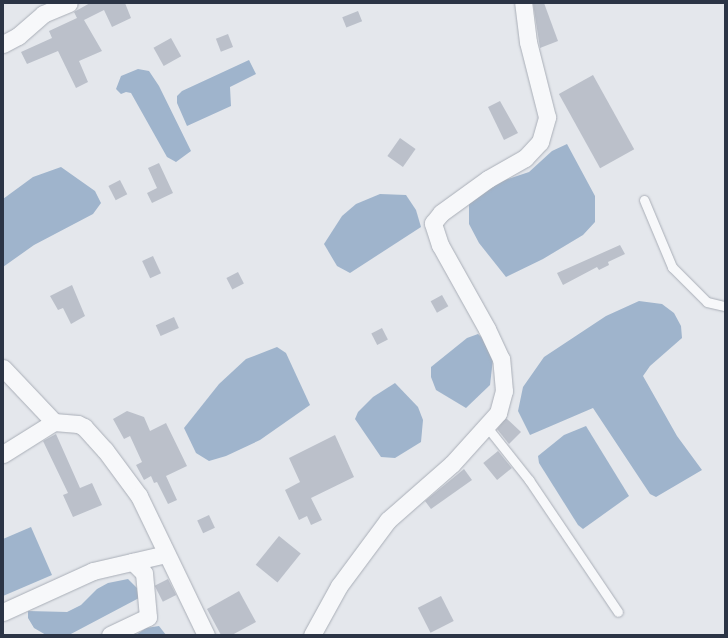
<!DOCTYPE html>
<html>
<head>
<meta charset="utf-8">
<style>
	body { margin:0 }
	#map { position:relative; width:728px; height:638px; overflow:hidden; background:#e4e7ec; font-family:"Roboto Condensed",sans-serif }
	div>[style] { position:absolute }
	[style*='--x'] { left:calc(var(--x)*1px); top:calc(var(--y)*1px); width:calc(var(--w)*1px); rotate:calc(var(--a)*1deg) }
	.water>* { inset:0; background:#9fb4cc }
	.building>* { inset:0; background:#bbc0ca; transform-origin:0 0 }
	.roads { filter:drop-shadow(0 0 1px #a9aeb7) drop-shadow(0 0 1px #a9aeb7) }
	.lane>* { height:9px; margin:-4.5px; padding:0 4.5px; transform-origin:4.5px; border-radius:4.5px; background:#f7f8fa }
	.street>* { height:17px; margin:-8.5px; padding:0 8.5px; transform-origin:8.5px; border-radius:8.5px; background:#f7f8fa }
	span { translate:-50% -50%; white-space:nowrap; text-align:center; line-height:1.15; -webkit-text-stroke:3px #f4f6f9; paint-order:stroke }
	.frame { position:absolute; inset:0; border:4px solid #2b3445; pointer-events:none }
</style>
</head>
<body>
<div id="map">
	<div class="water">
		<i style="clip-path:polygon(249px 60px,256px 74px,230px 87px,231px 106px,187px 126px,177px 103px,177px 96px,182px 91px)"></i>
		<i style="clip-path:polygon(138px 69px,149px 71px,159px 86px,191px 151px,176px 162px,167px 157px,131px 93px,126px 92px,121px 94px,116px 89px,121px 76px)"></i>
		<i style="clip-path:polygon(567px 144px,595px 196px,595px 222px,583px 235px,543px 259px,506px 277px,479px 243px,469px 224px,469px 197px,490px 185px,529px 172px,552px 151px)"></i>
		<i style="clip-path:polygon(61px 167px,95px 191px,101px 203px,93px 214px,34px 245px,3px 267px,3px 199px,33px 177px)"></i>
		<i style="clip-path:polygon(380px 194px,406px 195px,416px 210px,421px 227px,350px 273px,337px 266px,324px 244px,342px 216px,356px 204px)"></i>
		<i style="clip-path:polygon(639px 301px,662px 304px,674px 313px,681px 326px,682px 338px,650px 366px,643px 376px,677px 436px,702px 470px,656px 497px,650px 494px,593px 408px,530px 435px,518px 411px,523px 387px,544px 357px,606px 316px)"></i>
		<i style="clip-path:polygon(478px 334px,488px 343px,493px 359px,490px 385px,466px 408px,436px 390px,431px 377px,431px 367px,467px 338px)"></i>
		<i style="clip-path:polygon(277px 347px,286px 353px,310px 405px,260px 440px,226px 456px,209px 461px,196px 453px,184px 428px,219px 384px,246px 359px)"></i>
		<i style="clip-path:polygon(395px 383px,418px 407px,423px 420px,421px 442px,395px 458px,381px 457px,355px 419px,358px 412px,373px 397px)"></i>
		<i style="clip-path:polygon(586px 426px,629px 496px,583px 529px,578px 525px,539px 463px,538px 456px,564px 435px)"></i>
		<i style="clip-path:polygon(31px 527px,52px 575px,3px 596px,3px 539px)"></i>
		<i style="clip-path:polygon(128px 579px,137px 588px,139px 598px,69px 635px,46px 635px,34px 628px,28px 618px,28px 611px,67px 612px,81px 605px,97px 589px,108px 583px)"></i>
		<i style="clip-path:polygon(159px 626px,166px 635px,136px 635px,146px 628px)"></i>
	</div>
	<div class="building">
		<i style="clip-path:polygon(90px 3px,125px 3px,131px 18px,112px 27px,104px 10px,84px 20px,102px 51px,79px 61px,88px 82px,76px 88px,58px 51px,27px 64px,21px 52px,52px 38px,49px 31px,77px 18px,74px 12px)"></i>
		<i style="clip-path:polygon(533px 3px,544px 3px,558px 41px,540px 48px)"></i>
		<i style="left:358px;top:11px;width:11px;height:17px;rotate:68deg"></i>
		<i style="left:228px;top:34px;width:14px;height:13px;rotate:69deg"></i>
		<i style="left:171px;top:38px;width:21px;height:20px;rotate:61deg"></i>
		<i style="left:593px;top:75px;width:85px;height:39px;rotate:61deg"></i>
		<i style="clip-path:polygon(500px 101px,518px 133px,504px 140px,488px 107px)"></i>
		<i style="left:400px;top:138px;width:19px;height:22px;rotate:35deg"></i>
		<i style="clip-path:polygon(159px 163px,173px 193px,152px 203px,147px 193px,157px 188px,148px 168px)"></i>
		<i style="left:120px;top:180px;width:16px;height:13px;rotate:63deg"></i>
		<i style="clip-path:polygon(620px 245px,625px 254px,608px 262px,609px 265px,599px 270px,597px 267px,563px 285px,557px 273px)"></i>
		<i style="left:153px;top:256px;width:19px;height:12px;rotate:65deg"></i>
		<i style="left:238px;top:272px;width:13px;height:13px;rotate:63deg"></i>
		<i style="clip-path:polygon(72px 285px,85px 316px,71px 324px,63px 308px,58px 310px,50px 296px)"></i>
		<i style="left:442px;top:295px;width:13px;height:13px;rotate:61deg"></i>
		<i style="left:174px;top:317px;width:12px;height:20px;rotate:66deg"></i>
		<i style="left:382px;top:328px;width:13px;height:12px;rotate:63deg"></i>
		<i style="clip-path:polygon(127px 411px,144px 417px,150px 431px,166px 423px,187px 466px,166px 476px,177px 500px,168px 504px,157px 482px,154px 483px,151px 476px,144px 480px,136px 465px,142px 462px,130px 436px,124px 439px,113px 419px)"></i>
		<i style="clip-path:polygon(506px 418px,521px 432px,509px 444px,497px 429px)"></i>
		<i style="clip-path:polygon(56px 434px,80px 488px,92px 483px,102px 505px,73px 517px,63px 495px,68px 493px,43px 441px)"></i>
		<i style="clip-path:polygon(335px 435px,354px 477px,311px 498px,322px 520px,311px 525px,307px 516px,299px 520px,285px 490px,300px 482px,289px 458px)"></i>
		<i style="left:498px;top:451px;width:22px;height:19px;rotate:51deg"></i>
		<i style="clip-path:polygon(464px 469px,472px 480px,431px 509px,425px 501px)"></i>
		<i style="left:209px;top:515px;width:14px;height:13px;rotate:65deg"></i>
		<i style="left:279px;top:536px;width:28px;height:37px;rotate:39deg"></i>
		<i style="left:168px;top:579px;width:18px;height:15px;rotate:63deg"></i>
		<i style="clip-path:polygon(239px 591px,256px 622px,232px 635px,221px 635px,207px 609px)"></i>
		<i style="left:441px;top:596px;width:28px;height:26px;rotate:63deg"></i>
	</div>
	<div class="roads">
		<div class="lane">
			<i style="--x:644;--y:200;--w:73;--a:67.3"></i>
			<i style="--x:672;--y:267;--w:49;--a:45"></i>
			<i style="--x:707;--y:302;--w:18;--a:13"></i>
			<i style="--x:487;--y:427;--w:68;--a:51.6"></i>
			<i style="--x:529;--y:480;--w:159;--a:56"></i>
		</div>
		<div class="street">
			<i style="--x:3;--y:44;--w:17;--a:-28"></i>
			<i style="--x:18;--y:36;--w:33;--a:-41"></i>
			<i style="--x:43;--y:14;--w:28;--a:-23"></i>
			<i style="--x:3;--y:368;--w:74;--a:46.6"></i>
			<i style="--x:3;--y:454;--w:60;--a:-32.1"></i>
			<i style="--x:54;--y:422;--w:24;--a:5"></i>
			<i style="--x:78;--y:424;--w:7;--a:27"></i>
			<i style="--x:84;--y:427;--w:31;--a:48"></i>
			<i style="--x:105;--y:450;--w:57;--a:53.5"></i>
			<i style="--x:139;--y:496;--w:154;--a:64.3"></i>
			<i style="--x:3;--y:612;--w:99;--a:-24.5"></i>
			<i style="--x:93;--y:571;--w:75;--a:-13.1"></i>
			<i style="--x:110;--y:635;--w:42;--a:-25.3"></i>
			<i style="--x:148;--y:617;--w:44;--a:-95.2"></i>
			<i style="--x:144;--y:573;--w:16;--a:-135"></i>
			<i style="--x:312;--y:635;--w:56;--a:-61.1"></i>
			<i style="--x:339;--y:586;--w:82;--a:-53.4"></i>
			<i style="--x:388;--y:520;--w:85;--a:-41.2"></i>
			<i style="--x:452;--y:464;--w:69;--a:-48"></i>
			<i style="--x:498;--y:413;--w:23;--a:-75"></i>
			<i style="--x:504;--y:391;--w:32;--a:-95"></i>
			<i style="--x:501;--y:359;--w:33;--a:-115"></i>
			<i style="--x:487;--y:329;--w:96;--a:-119.2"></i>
			<i style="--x:440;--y:245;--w:23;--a:-108"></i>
			<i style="--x:433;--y:223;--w:13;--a:-51"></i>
			<i style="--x:441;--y:213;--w:58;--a:-35.9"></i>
			<i style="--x:488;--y:179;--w:43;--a:-29.6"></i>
			<i style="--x:525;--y:158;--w:22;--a:-47"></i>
			<i style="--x:540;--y:142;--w:26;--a:-74"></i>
			<i style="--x:547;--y:117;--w:77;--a:-104.2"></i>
			<i style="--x:528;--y:42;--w:39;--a:-97"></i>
		</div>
	</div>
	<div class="frame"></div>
</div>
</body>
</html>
